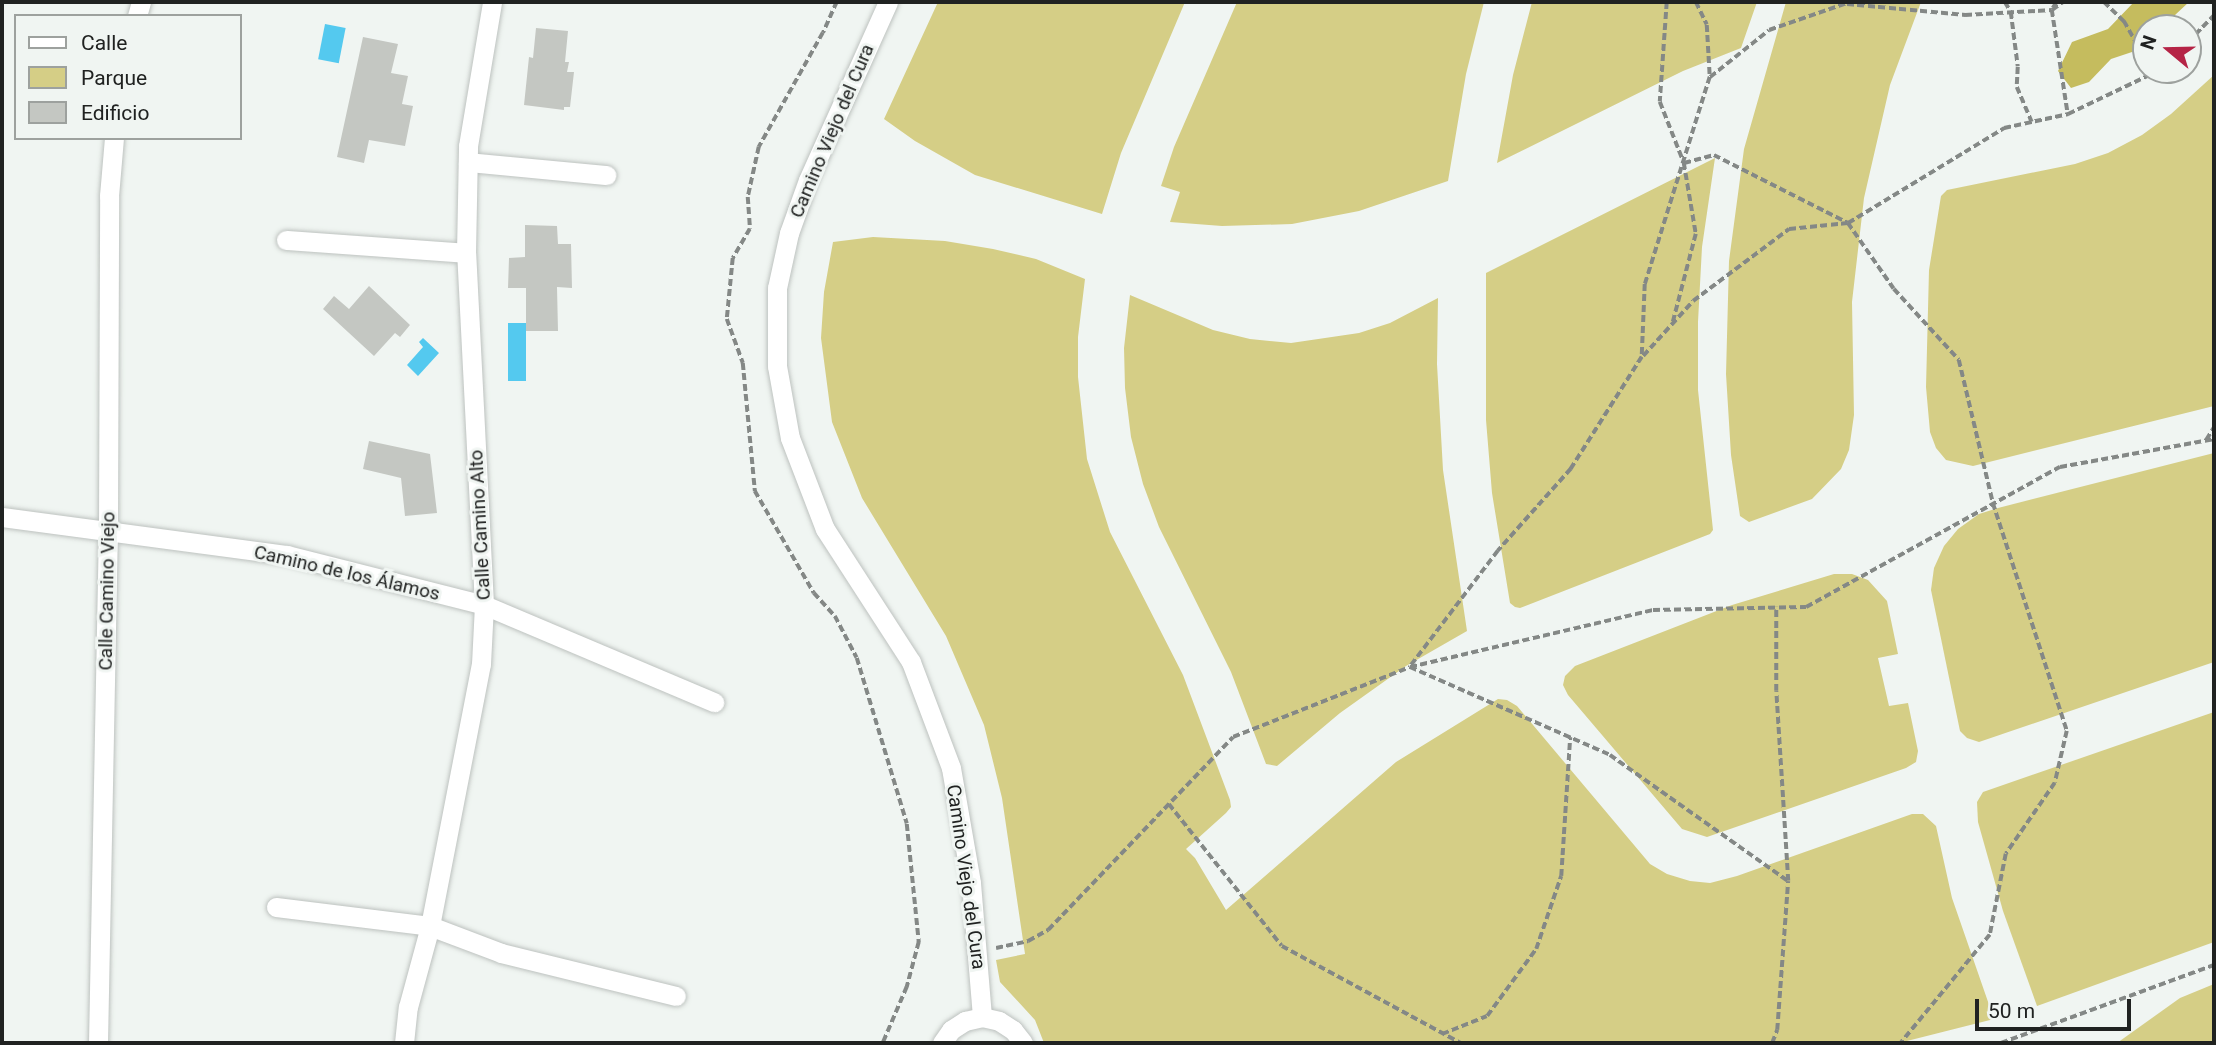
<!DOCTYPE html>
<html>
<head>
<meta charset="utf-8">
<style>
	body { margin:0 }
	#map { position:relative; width:2216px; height:1045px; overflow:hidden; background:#f0f5f2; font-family:Roboto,sans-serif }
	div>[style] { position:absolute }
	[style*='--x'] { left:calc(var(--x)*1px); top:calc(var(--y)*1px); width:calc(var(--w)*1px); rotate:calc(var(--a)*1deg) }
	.green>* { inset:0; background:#d5ce86 }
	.forest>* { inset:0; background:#c5bc5e }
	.water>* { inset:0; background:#54c9ef; transform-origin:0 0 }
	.building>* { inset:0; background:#c4c7c2 }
	.path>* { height:3.5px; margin-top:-1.75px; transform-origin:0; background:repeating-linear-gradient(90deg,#848886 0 7px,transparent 0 10.5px) }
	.roads { filter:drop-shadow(0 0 2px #bdc2bf) drop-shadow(0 0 2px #bdc2bf) }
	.minor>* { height:19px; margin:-9.5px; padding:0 9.5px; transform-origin:9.5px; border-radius:9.5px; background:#fff }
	span { translate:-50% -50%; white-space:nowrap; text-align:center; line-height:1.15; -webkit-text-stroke:6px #f0f5f2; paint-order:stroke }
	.street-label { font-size:19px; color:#202221 }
	.frame { position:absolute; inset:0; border:4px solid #202221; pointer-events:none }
	.legend { position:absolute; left:14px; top:14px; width:228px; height:126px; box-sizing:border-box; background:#f0f5f2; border:2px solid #9da19e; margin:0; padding:9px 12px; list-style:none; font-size:21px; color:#202221 }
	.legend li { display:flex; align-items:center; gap:14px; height:35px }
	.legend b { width:35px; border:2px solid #9da19e }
	.north { position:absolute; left:2132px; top:14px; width:70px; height:70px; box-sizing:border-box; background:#f0f5f2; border:2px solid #9da19e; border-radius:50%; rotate:289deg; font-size:19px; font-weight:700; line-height:28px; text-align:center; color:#202221 }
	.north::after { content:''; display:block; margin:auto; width:24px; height:32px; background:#b52446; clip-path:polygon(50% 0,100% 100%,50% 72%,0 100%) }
	.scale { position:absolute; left:1975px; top:999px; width:156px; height:32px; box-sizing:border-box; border:4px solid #202221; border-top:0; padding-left:9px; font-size:21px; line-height:24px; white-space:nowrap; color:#202221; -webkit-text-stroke:5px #f0f5f2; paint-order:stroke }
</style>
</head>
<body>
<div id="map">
	<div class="green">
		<i style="clip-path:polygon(938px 2px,1185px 2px,1121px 153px,1102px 214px,975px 175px,915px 141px,884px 119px)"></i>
		<i style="clip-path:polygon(1237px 2px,1484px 2px,1466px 74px,1448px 181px,1359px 211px,1292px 224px,1222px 226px,1170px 222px,1180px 192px,1161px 186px,1174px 147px)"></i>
		<i style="clip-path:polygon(1532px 2px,1757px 2px,1741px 48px,1683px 71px,1497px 163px,1513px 75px)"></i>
		<i style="clip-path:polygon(1786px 2px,1921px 2px,1890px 85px,1864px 198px,1852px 302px,1854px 415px,1849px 450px,1841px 469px,1812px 499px,1749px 522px,1740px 516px,1731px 455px,1726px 374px,1729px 261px,1744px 149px)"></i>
		<i style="clip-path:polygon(2214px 75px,2214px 406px,1973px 466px,1946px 460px,1936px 448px,1930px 432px,1926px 387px,1929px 270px,1941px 196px,1947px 190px,2075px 164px,2108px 153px,2142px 135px,2171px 114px)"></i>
		<i style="clip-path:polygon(1715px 158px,1702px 247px,1698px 322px,1698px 390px,1713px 530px,1710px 534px,1520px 608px,1515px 607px,1510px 603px,1492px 493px,1486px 420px,1486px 273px)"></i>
		<i style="clip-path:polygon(873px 237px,945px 241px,993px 249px,1036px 259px,1085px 279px,1078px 337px,1078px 377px,1087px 459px,1110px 532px,1183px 675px,1230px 800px,1231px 807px,1226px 813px,1186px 849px,1195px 858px,1226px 910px,1396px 762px,1498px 699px,1507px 700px,1517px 706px,1650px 864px,1667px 874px,1690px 881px,1710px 883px,1737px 876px,1912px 814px,1923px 814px,1936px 826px,1952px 898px,1994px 1019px,1899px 1043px,1044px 1043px,1035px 1020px,1000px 982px,996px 960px,1025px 954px,1002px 798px,984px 725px,946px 636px,862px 498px,832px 422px,821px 338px,824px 292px,833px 242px)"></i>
		<i style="clip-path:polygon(1130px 295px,1213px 330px,1250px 339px,1291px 343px,1359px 333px,1390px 323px,1438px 298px,1437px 364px,1443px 470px,1467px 631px,1406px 666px,1340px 713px,1277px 766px,1266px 764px,1231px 672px,1159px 527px,1143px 484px,1131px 437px,1125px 388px,1124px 348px)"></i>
		<i style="clip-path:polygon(2214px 453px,2214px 662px,1979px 742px,1967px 738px,1960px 731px,1931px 590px,1934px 568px,1944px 546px,1958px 529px,1979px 514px,1998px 508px)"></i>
		<i style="clip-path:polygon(1834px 574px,1852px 574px,1868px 580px,1887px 601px,1898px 654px,1878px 658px,1889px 706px,1908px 703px,1918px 751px,1916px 762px,1906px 768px,1707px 837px,1682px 829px,1568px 695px,1563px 685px,1565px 676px,1575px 666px,1732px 605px)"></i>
		<i style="clip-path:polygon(2214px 712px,2214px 942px,2037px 1006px,2003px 911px,1978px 822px,1977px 802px,1983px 792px)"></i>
		<i style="clip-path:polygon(2214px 984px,2214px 1043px,2117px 1043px,2180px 998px)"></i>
	</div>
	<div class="forest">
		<i style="clip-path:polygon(2134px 2px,2189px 2px,2161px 28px,2146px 28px,2146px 41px,2132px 52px,2111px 59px,2089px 82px,2071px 88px,2058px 71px,2072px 42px,2108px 29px)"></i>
	</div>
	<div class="water">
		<i style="left:325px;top:24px;width:21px;height:36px;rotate:11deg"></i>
		<i style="left:508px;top:323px;width:18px;height:58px"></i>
		<i style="clip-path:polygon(423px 338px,439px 353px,418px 376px,407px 365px,423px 347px,419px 342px)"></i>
	</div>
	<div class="building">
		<i style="clip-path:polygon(536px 28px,568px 31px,565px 62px,569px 62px,567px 72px,574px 72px,570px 107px,564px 107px,564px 110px,524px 105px,529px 57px,533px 58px)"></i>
		<i style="clip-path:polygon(363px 37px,398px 44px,391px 73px,408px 76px,402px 104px,413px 106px,405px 146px,369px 140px,364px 163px,337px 157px)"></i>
		<i style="clip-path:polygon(525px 225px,557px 226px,558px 244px,571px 244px,572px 288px,557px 287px,558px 331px,526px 331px,526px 288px,508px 288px,509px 258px,525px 257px)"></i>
		<i style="clip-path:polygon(369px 286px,410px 325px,400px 337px,395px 333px,374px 356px,323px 309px,334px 296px,349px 309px)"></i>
		<i style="clip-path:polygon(369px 441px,430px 454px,437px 513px,405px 516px,401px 478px,363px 469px)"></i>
	</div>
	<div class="path">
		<i style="--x:837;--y:2;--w:34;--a:114"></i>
		<i style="--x:823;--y:33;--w:131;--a:119.3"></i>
		<i style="--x:759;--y:147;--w:51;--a:102.4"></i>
		<i style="--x:748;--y:197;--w:32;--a:86"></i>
		<i style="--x:750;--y:229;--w:34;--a:120"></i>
		<i style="--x:733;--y:258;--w:61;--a:95.6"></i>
		<i style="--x:727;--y:319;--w:47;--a:70"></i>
		<i style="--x:743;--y:363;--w:129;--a:84.6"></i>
		<i style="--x:755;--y:491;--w:118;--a:60"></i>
		<i style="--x:814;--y:593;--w:31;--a:48"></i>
		<i style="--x:835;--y:616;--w:47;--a:62.4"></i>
		<i style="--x:857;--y:658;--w:173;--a:73.2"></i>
		<i style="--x:907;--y:824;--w:119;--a:84.2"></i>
		<i style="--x:919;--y:942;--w:47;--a:104.9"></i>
		<i style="--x:907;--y:987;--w:61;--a:113.2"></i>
		<i style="--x:1667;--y:2;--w:100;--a:94"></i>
		<i style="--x:1660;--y:102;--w:66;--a:68.5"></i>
		<i style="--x:1684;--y:163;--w:72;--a:80.4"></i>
		<i style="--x:1696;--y:234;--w:91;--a:104.6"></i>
		<i style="--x:1696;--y:2;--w:25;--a:64"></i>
		<i style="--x:1707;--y:25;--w:52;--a:86.7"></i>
		<i style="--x:1710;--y:77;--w:217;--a:107.4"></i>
		<i style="--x:1645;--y:284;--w:73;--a:92.4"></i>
		<i style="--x:1642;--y:357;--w:133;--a:122.4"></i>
		<i style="--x:1571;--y:469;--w:110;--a:131.7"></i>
		<i style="--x:1498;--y:551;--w:146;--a:127.2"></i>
		<i style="--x:1410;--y:667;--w:219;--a:23.7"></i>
		<i style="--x:1610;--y:755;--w:218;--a:35.3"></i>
		<i style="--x:2005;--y:2;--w:12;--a:59"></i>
		<i style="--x:2011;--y:12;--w:55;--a:82.7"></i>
		<i style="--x:2018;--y:67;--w:20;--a:93"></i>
		<i style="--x:2017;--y:87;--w:38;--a:67"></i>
		<i style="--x:2057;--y:2;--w:9;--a:122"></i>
		<i style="--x:2052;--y:10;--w:105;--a:81.3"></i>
		<i style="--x:2104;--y:2;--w:28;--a:44"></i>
		<i style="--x:2124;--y:21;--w:45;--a:60.6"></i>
		<i style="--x:1847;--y:4;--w:119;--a:5.3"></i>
		<i style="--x:1965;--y:15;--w:87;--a:-3.3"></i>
		<i style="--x:2052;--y:10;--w:14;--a:-36"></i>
		<i style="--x:2188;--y:42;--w:37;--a:-46"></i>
		<i style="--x:1710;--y:77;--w:75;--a:-38.5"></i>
		<i style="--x:1769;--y:30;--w:86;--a:-19.1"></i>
		<i style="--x:1684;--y:163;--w:31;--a:-15"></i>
		<i style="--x:1714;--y:155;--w:150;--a:26.9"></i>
		<i style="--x:1848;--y:223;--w:80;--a:55.1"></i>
		<i style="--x:1894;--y:289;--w:96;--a:47.5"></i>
		<i style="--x:1959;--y:360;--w:147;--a:76.6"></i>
		<i style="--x:1993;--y:503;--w:240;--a:72"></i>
		<i style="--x:2067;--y:731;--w:53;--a:103"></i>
		<i style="--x:2055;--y:783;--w:86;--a:124.6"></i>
		<i style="--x:2006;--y:854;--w:83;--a:101.2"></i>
		<i style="--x:1990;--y:935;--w:140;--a:129.5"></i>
		<i style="--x:1643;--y:356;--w:74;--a:-47.7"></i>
		<i style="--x:1693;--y:301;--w:120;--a:-36.9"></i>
		<i style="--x:1789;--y:229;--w:59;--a:-5.8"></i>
		<i style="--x:1848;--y:223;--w:183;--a:-31.3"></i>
		<i style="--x:2004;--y:128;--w:66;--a:-12.3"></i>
		<i style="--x:2068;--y:114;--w:102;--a:-25.6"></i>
		<i style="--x:2206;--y:440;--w:15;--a:-58"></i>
		<i style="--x:1169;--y:804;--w:181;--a:51.5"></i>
		<i style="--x:1282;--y:946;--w:204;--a:28.5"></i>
		<i style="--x:996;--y:948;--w:33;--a:-12"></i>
		<i style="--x:1028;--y:941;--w:23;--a:-29"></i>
		<i style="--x:1048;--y:930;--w:267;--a:-46.2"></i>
		<i style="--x:1233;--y:737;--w:190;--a:-21.6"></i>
		<i style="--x:1410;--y:667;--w:250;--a:-13.2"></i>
		<i style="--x:1653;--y:610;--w:153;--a:-1.1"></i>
		<i style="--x:1806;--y:607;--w:290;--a:-28.9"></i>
		<i style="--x:2060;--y:467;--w:157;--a:-10.3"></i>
		<i style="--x:1442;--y:1034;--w:48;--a:-21.8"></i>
		<i style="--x:1487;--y:1016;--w:83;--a:-53.8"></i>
		<i style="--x:1536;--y:949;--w:77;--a:-71.1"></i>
		<i style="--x:1561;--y:876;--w:139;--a:-86.3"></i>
		<i style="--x:1772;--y:1043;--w:14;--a:-69"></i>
		<i style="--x:1777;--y:1030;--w:149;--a:-85.8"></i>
		<i style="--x:1788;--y:881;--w:190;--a:-93.6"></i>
		<i style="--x:1776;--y:691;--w:84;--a:-90"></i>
		<i style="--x:2001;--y:1043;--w:227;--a:-20.1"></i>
	</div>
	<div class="roads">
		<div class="minor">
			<i style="--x:888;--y:2;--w:195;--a:114.2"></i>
			<i style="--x:808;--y:180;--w:56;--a:109.7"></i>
			<i style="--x:789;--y:233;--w:56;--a:102.3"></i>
			<i style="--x:777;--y:288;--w:78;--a:90"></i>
			<i style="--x:777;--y:366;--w:73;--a:79.8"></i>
			<i style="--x:790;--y:438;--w:97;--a:69"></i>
			<i style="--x:825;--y:529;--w:158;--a:57.1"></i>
			<i style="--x:911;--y:662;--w:113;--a:69.3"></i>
			<i style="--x:951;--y:768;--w:117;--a:80.1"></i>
			<i style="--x:971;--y:883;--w:134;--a:85.3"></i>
			<i style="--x:137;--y:16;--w:15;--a:-74"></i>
			<i style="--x:468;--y:162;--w:139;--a:5.4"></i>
			<i style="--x:286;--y:240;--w:180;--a:4.1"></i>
			<i style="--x:2;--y:517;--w:288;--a:7.6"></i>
			<i style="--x:287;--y:555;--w:203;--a:14.2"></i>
			<i style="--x:484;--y:605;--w:250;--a:22.9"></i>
			<i style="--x:276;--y:907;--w:155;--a:7"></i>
			<i style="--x:430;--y:926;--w:76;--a:20.8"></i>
			<i style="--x:501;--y:953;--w:180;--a:13.8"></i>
			<i style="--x:98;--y:1043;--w:514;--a:-88.89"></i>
			<i style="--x:108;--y:529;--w:333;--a:-89.8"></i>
			<i style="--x:109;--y:196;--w:58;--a:-85.1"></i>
			<i style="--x:404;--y:1043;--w:36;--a:-84"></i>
			<i style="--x:408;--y:1007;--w:84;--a:-74.8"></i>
			<i style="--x:430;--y:926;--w:267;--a:-79"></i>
			<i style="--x:481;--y:664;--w:59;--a:-87.1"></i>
			<i style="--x:484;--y:605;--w:352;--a:-92.9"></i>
			<i style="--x:466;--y:253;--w:107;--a:-88.9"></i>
			<i style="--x:468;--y:146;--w:146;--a:-80.5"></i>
			<i style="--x:942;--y:1043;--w:16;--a:-55"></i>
			<i style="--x:951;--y:1030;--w:17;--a:-33"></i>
			<i style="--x:965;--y:1021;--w:17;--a:-13"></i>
			<i style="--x:982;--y:1017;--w:17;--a:13"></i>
			<i style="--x:999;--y:1021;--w:17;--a:33"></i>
			<i style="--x:1013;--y:1030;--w:16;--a:52"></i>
		</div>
	</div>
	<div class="street-label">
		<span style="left:832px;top:131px;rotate:-67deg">Camino Viejo del Cura</span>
		<span style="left:480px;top:525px;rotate:-93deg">Calle Camino Alto</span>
		<span style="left:347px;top:573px;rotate:13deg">Camino de los Álamos</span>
		<span style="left:107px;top:591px;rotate:-89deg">Calle Camino Viejo</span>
		<span style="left:966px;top:877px;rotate:82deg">Camino Viejo del Cura</span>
	</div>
	<div class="frame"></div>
	<ul class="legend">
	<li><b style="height:9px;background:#fff"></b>Calle</li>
	<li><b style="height:19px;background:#d5ce86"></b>Parque</li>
	<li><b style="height:19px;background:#c4c7c2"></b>Edificio</li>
	</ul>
	<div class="north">N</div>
	<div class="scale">50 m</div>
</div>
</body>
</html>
